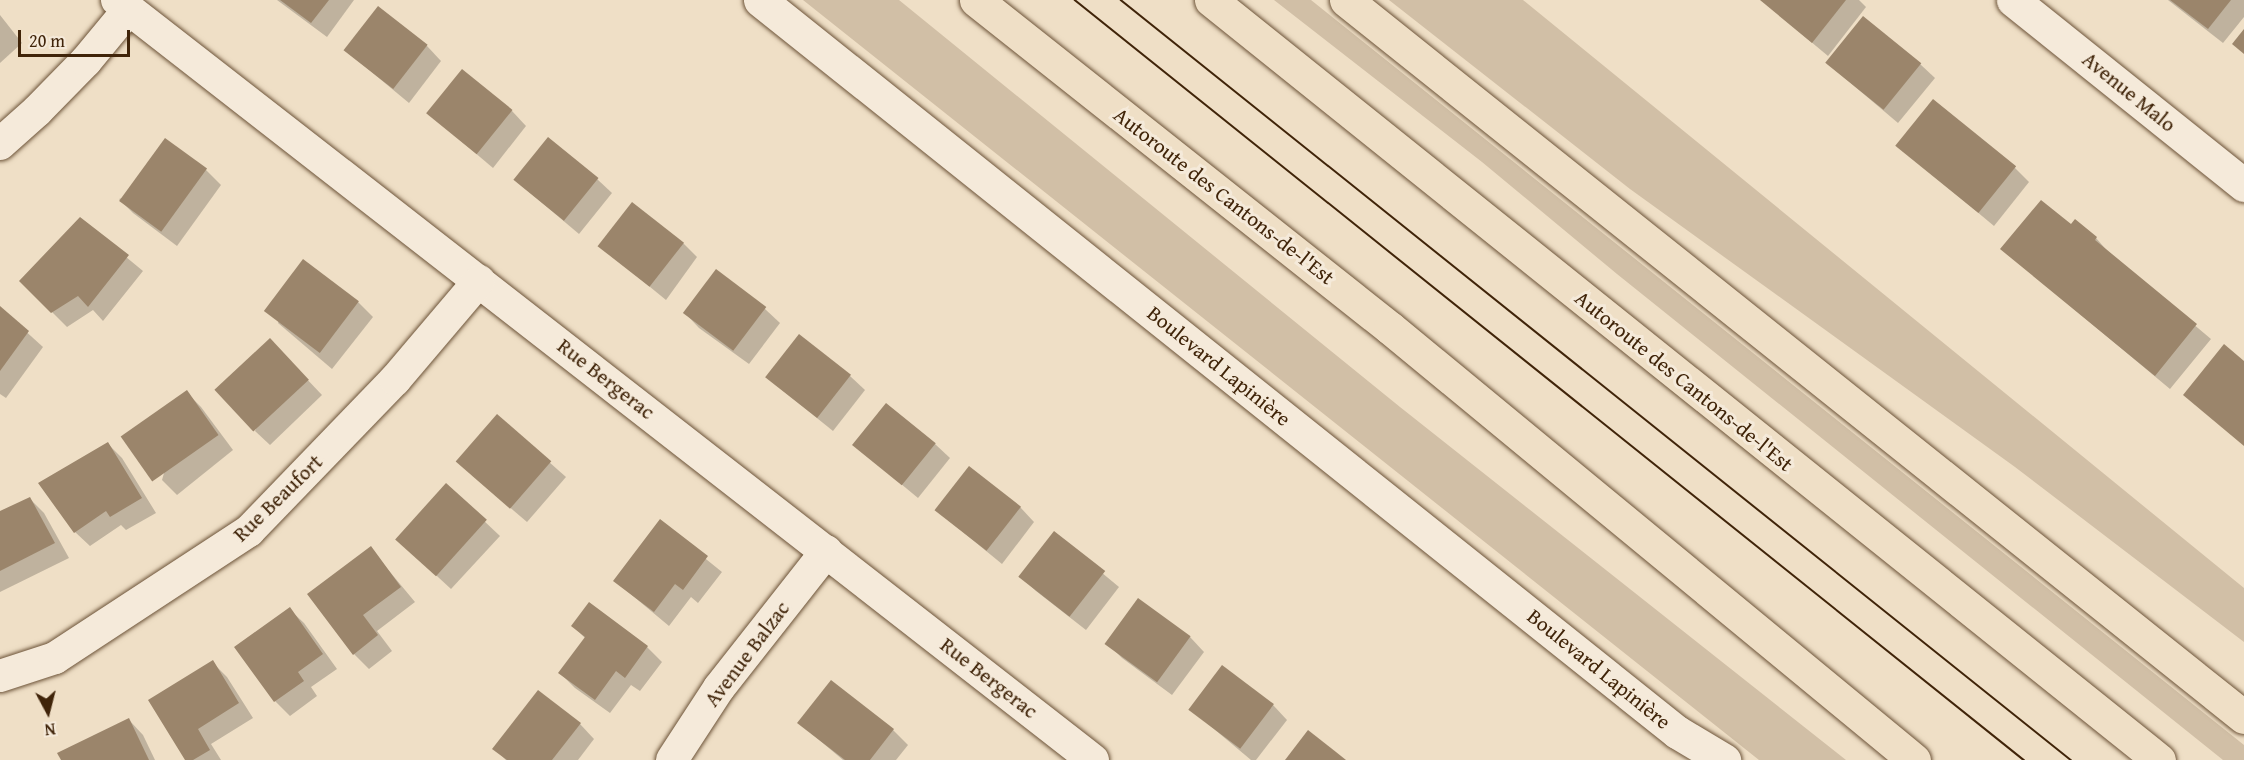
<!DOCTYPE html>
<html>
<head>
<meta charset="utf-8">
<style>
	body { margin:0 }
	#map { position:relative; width:2244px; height:760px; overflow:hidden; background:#efdfc6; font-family:"Gentium Book Plus",serif }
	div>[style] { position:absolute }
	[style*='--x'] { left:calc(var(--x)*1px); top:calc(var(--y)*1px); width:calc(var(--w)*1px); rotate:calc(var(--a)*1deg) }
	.green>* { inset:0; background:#d1bfa6 }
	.shadow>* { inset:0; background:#0003 }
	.building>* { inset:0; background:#9b856b; transform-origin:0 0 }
	.roads { filter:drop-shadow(0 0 2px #6c5338) drop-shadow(0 0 2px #6c5338) }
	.minor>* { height:32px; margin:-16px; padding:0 16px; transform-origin:16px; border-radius:16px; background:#f5eada }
	.tertiary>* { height:33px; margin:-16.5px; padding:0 16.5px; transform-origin:16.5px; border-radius:16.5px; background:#f5eada }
	.secondary>* { height:33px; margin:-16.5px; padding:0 16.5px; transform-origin:16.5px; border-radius:16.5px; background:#f5eada }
	.motorway>* { height:33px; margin:-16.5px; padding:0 16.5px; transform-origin:16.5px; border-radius:16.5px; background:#efdfc6 }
	.tram>* { height:1.5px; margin:-0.75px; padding:0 0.75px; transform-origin:0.75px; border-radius:0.75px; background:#402409 }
	span { translate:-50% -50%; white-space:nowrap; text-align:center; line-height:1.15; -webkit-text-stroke:6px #f5eada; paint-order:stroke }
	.street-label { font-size:21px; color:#402409 }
	.north { position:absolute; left:18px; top:682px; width:60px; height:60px; -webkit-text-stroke:4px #f5eada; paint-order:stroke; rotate:173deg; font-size:16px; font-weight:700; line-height:24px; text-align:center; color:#402409 }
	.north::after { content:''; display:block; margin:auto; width:21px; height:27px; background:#402409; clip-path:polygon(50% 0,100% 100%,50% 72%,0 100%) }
	.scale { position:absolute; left:18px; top:30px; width:112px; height:27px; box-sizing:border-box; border:3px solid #402409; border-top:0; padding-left:8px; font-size:18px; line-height:21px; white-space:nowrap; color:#402409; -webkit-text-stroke:4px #f5eada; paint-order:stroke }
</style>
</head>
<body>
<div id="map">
	<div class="green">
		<i style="clip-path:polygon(803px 0,899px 0,1400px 407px,1846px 760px,1759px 760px)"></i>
		<i style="clip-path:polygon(1274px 0,1311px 0,1366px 44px,2244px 745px,2244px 760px,2223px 760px,1617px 274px,1482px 162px)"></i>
		<i style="clip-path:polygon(1389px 0,1523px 0,2244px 588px,2244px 642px,2015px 467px,1630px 189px)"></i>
	</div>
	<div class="shadow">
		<i style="clip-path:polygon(277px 0,354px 0,327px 37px)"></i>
		<i style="clip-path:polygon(1761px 0,1859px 0,1866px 7px,1828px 56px)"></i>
		<i style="clip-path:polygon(2168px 0,2244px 0,2244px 17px,2223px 43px)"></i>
		<i style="clip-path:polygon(0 15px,22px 43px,0 63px)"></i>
		<i style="clip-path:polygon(427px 46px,441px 61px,409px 103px,345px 50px)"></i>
		<i style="clip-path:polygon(1827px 63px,1920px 64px,1935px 78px,1898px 123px)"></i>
		<i style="clip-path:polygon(512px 111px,526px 126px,493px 168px,428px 113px)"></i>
		<i style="clip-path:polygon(1897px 145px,2015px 168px,2029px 182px,1994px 226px)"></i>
		<i style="clip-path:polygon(206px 170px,221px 185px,177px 246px,133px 213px,119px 199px)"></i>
		<i style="clip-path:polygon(597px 179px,612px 193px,579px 234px,515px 180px)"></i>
		<i style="clip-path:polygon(80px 219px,143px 271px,103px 321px,93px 310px,67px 327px,21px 281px)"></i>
		<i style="clip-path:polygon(2071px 226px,2096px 238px,2110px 254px,2211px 339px,2170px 389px,2002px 249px)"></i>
		<i style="clip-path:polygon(683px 243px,697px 257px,666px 300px,600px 246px)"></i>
		<i style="clip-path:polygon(304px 261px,358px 302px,373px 317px,332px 369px,278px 323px)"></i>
		<i style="clip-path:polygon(716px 271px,765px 309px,780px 323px,749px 364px,699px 328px,685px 313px)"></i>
		<i style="clip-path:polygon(0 308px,43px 347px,6px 398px,0 394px)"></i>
		<i style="clip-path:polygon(284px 355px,322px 395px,270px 445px,255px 431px)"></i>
		<i style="clip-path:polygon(850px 376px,865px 390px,833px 431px,766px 377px)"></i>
		<i style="clip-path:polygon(187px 393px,201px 407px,233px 450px,177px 495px,162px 480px)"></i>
		<i style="clip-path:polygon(497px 416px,566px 477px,527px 522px,473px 476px)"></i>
		<i style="clip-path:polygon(108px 444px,122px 458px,156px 513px,126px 530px,121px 525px,90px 546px,75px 532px)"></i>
		<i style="clip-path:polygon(935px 444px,950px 458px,918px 498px,854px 445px)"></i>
		<i style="clip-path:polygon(446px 485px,500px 536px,451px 589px,412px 553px)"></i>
		<i style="clip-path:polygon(30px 499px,44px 513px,69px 558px,0 592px,0 512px)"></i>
		<i style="clip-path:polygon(1020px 507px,1034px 522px,1002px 564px,936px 510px)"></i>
		<i style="clip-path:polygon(660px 522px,722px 572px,698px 603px,691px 597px,669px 626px,615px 581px)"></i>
		<i style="clip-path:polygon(1054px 533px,1119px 587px,1086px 630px,1036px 591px,1021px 577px)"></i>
		<i style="clip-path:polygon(370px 548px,415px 602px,377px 631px,392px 651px,369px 669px,354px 654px)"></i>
		<i style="clip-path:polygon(589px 604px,647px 647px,662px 662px,640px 691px,631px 685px,610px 713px,575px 688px,560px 673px,586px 639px,573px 626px)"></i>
		<i style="clip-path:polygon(289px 609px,304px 623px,337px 669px,311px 687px,317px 696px,290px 716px,275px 701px)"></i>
		<i style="clip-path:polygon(1190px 637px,1204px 652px,1172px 695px,1122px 658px,1107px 643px)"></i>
		<i style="clip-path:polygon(212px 662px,227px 677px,253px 718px,211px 744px,221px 760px,187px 760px)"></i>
		<i style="clip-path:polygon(1273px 705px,1287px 720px,1256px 760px,1251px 760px,1189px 708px)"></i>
		<i style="clip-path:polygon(129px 720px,143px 735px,155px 760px,62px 760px)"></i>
		<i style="clip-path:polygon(799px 723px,893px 730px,908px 745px,896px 760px,843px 760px)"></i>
		<i style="clip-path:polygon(580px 724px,594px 739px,578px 760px,506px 760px,494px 749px)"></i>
	</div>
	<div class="building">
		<i style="clip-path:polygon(280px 0,329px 0,311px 23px)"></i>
		<i style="clip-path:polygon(1760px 0,1846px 0,1812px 43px)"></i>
		<i style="clip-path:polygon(2170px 0,2231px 0,2208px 29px)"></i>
		<i style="left:378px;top:6px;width:63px;height:56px;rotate:38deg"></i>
		<i style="left:1863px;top:16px;width:75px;height:60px;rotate:39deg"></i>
		<i style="clip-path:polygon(2244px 29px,2244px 54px,2232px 44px)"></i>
		<i style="left:462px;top:69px;width:65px;height:57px;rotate:39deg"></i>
		<i style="left:1933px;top:99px;width:107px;height:60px;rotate:39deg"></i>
		<i style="left:548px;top:137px;width:65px;height:55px;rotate:39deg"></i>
		<i style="left:165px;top:138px;width:52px;height:78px;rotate:36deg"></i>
		<i style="clip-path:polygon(2041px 200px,2071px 224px,2075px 219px,2097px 237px,2095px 240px,2197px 324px,2155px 376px,2000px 249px)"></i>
		<i style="left:632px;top:202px;width:66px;height:56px;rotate:38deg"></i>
		<i style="clip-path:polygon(80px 217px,129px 255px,88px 307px,78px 296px,51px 313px,19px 281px)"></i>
		<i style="left:303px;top:259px;width:70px;height:65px;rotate:37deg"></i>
		<i style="left:716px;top:269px;width:63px;height:55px;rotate:37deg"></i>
		<i style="clip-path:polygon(0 306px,29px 331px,0 371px)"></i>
		<i style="left:799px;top:334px;width:66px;height:55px;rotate:38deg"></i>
		<i style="left:270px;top:338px;width:57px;height:76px;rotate:47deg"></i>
		<i style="clip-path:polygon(2224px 344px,2244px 361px,2244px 446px,2183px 395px)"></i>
		<i style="left:187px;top:390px;width:55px;height:81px;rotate:55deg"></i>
		<i style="left:886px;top:403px;width:64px;height:54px;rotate:39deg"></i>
		<i style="left:497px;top:414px;width:72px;height:63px;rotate:41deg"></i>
		<i style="clip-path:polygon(108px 442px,142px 498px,110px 517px,106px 511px,74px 533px,38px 483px)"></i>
		<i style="left:969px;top:466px;width:66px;height:56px;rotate:38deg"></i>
		<i style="left:446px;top:483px;width:55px;height:76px;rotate:42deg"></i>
		<i style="clip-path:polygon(30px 497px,55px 543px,0 571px,0 511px)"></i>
		<i style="clip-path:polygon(660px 519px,708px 556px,683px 590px,675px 584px,654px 612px,613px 581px)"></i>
		<i style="left:1054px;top:531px;width:65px;height:58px;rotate:38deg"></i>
		<i style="clip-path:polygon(371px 546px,401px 587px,363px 615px,378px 635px,353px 655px,307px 594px)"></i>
		<i style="left:1138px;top:598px;width:65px;height:57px;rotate:36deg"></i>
		<i style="clip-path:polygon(589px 602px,648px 646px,625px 678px,616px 671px,595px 700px,558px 673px,585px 637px,571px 626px)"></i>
		<i style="clip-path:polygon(290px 607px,323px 654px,298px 672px,304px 681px,274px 702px,234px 647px)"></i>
		<i style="clip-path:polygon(213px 660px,239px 703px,198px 729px,210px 750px,193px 760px,185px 760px,148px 700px)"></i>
		<i style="left:1222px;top:665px;width:65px;height:56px;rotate:37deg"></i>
		<i style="clip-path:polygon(831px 680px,894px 729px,870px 760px,845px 760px,797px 723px)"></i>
		<i style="clip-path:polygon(538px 690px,581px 723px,552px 760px,507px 760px,492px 749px)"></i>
		<i style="clip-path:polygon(129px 718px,149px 760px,61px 760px,57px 753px)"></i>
		<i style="clip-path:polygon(1308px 730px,1336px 752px,1346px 760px,1285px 760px)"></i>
	</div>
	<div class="roads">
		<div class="minor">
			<i style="--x:117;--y:0;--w:1237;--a:37.91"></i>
			<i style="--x:0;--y:144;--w:50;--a:-41.7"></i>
			<i style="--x:37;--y:111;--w:70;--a:-45.6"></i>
			<i style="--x:86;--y:61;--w:67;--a:-50.4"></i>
			<i style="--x:0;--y:676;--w:58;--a:-18.1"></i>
			<i style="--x:55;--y:658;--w:232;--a:-33.2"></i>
			<i style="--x:249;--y:531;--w:210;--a:-46"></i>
			<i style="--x:395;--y:380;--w:130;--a:-49.7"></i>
			<i style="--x:672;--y:760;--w:86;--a:-56.9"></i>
			<i style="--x:719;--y:688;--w:174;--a:-51.8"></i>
		</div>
		<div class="tertiary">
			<i style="--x:2013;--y:0;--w:296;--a:38.7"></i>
		</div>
		<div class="secondary">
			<i style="--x:760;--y:0;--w:1173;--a:38.6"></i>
			<i style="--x:1677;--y:732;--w:55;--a:30.8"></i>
		</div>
		<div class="motorway">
			<i style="--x:976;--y:0;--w:528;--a:38.39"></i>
			<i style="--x:1390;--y:328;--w:679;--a:39.5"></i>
			<i style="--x:1211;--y:0;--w:1215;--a:38.72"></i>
			<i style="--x:1346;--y:0;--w:1149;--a:38.61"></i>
		</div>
	</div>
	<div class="tram">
		<i style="--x:1075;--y:0;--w:1216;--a:38.69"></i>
		<i style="--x:1121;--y:0;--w:1217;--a:38.66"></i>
	</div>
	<div class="street-label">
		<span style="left:2129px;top:92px;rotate:39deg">Avenue Malo</span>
		<span style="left:1224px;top:196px;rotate:38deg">Autoroute des Cantons-de-l'Est</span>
		<span style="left:1219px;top:366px;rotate:39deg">Boulevard Lapinière</span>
		<span style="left:606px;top:379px;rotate:38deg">Rue Bergerac</span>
		<span style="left:1684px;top:381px;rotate:39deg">Autoroute des Cantons-de-l'Est</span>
		<span style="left:278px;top:498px;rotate:-44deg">Rue Beaufort</span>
		<span style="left:747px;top:654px;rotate:-53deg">Avenue Balzac</span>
		<span style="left:1599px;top:669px;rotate:39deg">Boulevard Lapinière</span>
		<span style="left:989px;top:678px;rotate:38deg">Rue Bergerac</span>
	</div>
	<div class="north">N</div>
	<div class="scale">20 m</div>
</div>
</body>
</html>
